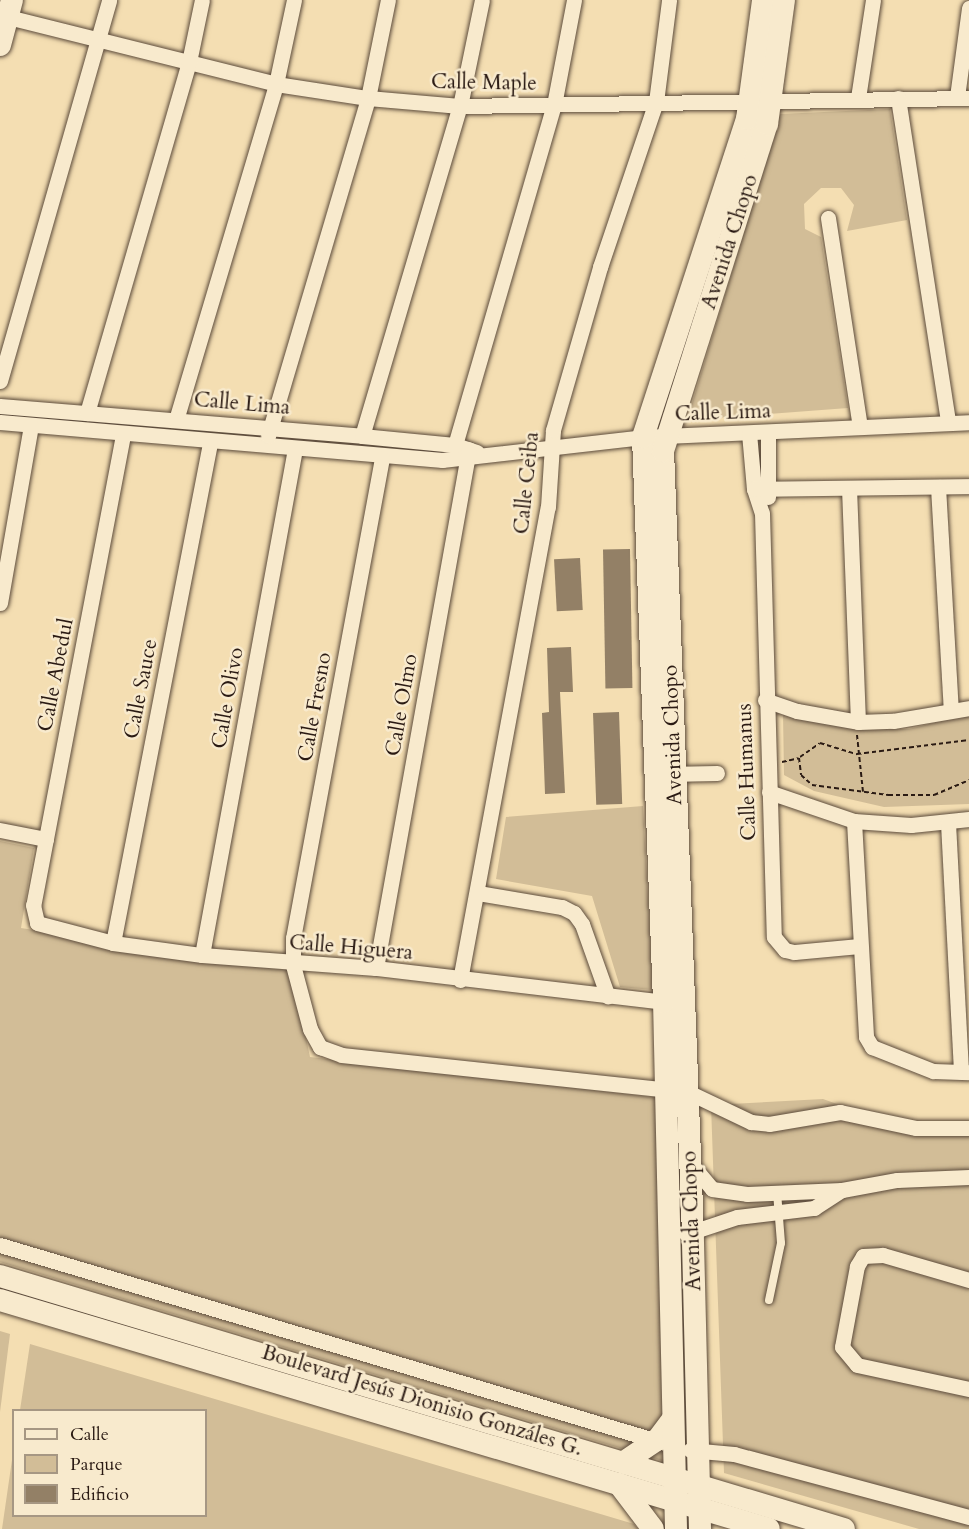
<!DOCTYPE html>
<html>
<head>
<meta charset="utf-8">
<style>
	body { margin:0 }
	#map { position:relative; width:969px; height:1529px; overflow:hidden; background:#f4deb2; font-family:Cardo,serif }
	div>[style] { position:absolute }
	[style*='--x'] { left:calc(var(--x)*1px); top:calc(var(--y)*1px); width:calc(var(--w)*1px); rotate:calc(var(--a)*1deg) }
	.green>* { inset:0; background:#d2bd97 }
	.building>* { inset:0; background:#938066; transform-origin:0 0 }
	.path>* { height:2px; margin-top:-1px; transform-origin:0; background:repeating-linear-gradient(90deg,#2a1a13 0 4.5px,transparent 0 7.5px) }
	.roads { filter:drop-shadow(0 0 2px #5c4b3b) drop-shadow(0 0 2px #5c4b3b) }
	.lane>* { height:8px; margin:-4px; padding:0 4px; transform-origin:4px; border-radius:4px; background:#f8eacd }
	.street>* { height:15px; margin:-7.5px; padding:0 7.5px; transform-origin:7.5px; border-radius:7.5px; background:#f8eacd }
	.secondary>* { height:22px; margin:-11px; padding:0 11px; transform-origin:11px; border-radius:11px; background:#f8eacd }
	span { translate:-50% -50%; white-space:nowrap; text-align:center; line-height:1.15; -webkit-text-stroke:5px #f8eacd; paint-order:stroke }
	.street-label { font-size:21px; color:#2a1a13 }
	.legend { position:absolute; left:12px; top:1409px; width:195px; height:108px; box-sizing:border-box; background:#f8eacd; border:2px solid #a69783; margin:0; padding:8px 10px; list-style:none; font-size:18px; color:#2a1a13 }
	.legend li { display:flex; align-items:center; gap:12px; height:30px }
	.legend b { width:30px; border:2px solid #a69783 }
</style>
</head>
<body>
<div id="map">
	<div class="green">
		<i style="clip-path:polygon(890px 109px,907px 220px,847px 231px,854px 205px,841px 188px,821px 188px,804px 204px,805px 229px,821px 237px,848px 408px,687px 420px,780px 114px)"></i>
		<i style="clip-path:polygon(783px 713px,855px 729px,909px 729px,969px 714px,969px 804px,884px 807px,814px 791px,784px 775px)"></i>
		<i style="clip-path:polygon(643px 806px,653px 990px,620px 987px,592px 896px,496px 879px,506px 817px)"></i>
		<i style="clip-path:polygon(0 841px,34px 848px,21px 928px,292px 971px,310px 1057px,661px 1098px,670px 1463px,0 1262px)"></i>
		<i style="clip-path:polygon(823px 1099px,906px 1129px,969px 1129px,969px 1529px,919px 1529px,724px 1473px,711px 1105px)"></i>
		<i style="clip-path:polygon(0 1331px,10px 1334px,0 1412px)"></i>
		<i style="clip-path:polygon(30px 1344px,634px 1524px,638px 1529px,2px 1529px,13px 1453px,14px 1516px,206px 1516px,206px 1410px,20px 1410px)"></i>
	</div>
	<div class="building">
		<i style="left:630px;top:549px;width:139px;height:27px;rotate:89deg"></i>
		<i style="left:580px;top:558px;width:52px;height:26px;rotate:87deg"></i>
		<i style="clip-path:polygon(571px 647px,573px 692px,560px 692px,565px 793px,545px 794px,542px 713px,549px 712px,547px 648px)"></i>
		<i style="left:619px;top:712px;width:92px;height:26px;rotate:88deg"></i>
	</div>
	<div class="path">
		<i style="--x:857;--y:735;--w:57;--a:84"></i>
		<i style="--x:800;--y:757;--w:24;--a:-35"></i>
		<i style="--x:820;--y:743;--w:39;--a:17"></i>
		<i style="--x:857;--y:754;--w:113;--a:-7.1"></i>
		<i style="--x:782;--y:762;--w:17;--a:-13"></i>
		<i style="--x:799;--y:758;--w:17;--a:83"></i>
		<i style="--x:801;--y:775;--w:15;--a:42"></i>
		<i style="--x:812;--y:785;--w:77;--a:7.5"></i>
		<i style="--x:888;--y:795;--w:46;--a:0"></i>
		<i style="--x:934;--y:795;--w:38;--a:-23"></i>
	</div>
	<div class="roads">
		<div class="lane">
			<i style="--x:769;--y:1300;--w:58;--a:-78.1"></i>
			<i style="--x:781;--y:1243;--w:51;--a:-94.5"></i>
		</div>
		<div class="street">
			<i style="--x:8;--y:17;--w:276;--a:14"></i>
			<i style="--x:276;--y:84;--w:93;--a:8.7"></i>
			<i style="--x:368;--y:98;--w:92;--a:5"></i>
			<i style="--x:460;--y:106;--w:509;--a:-0.9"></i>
			<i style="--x:957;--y:97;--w:90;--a:-82.3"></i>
			<i style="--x:858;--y:98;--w:99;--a:-81.3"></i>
			<i style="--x:898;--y:98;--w:328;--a:81.2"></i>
			<i style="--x:828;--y:218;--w:210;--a:81.3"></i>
			<i style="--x:0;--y:381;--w:396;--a:-74"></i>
			<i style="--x:0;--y:406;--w:363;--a:4.7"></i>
			<i style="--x:362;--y:436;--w:93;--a:5.5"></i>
			<i style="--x:455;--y:445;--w:23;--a:18"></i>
			<i style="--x:87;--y:413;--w:366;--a:-73.8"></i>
			<i style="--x:189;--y:62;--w:63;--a:-78.2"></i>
			<i style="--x:176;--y:420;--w:351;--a:-73.4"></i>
			<i style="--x:276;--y:84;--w:86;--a:-77.9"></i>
			<i style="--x:0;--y:422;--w:444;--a:4.9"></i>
			<i style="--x:442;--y:460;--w:202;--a:-6.5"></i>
			<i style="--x:643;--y:437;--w:326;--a:-2.6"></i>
			<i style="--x:749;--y:433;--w:56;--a:84.9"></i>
			<i style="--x:754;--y:489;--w:25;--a:72"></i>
			<i style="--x:762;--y:513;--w:424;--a:88.4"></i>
			<i style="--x:774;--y:937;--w:17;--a:50"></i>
			<i style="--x:785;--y:950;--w:9;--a:13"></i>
			<i style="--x:794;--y:952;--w:66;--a:-5.2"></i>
			<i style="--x:123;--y:435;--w:479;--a:100.8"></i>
			<i style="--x:33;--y:905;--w:18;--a:77"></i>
			<i style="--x:37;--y:923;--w:79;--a:14.7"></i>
			<i style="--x:113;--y:943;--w:90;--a:7.7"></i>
			<i style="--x:202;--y:955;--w:174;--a:4.3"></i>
			<i style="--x:376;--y:968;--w:290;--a:6.7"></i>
			<i style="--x:268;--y:436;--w:352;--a:-73.5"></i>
			<i style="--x:368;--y:98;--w:100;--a:-78.5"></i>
			<i style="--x:362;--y:436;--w:344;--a:-73.5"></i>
			<i style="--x:460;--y:106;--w:108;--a:-78.3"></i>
			<i style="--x:455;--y:445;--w:354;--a:-73.8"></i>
			<i style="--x:554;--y:105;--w:107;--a:-79.2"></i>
			<i style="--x:382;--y:458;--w:488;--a:100.5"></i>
			<i style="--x:293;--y:938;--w:27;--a:90"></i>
			<i style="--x:293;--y:965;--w:66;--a:75.1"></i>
			<i style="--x:310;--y:1029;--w:21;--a:61"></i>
			<i style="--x:320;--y:1047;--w:23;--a:20"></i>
			<i style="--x:342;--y:1055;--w:348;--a:6.1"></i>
			<i style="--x:688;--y:1092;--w:70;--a:25.5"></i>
			<i style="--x:751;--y:1122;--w:18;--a:6"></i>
			<i style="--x:769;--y:1124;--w:72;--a:-9.6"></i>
			<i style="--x:840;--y:1112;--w:78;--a:11.9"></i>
			<i style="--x:916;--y:1128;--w:53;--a:0"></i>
			<i style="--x:938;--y:487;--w:223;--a:86.7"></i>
			<i style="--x:849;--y:488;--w:234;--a:87.8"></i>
			<i style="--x:754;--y:489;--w:215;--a:-0.8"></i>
			<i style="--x:768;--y:497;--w:65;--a:-90"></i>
			<i style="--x:0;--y:603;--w:180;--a:-80.1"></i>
			<i style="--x:765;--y:700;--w:34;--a:19"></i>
			<i style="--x:797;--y:711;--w:62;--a:10.2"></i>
			<i style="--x:858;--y:722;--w:35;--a:-2"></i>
			<i style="--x:893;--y:721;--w:77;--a:-9.7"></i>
			<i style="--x:666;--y:774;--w:51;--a:-1.1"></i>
			<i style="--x:769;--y:792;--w:90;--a:18.8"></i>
			<i style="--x:854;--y:821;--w:57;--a:4"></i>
			<i style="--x:911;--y:825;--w:58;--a:-5.9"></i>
			<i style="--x:854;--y:821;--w:216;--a:86.8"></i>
			<i style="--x:866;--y:1037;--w:12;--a:59"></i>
			<i style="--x:872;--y:1047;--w:66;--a:21.5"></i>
			<i style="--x:933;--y:1071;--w:36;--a:2"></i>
			<i style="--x:948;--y:823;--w:249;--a:87"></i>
			<i style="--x:0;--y:830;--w:47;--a:11.1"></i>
			<i style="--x:478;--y:893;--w:85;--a:9.5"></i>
			<i style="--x:562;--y:907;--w:13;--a:27"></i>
			<i style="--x:574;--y:913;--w:14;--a:54"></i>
			<i style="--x:582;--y:924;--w:77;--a:70.4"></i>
			<i style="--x:113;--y:943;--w:509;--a:-79.02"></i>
			<i style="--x:202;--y:955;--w:514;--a:-79.59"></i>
			<i style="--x:376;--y:968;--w:527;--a:-79.84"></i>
			<i style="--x:460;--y:980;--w:481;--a:-79.5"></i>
			<i style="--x:548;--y:507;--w:77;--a:-86.3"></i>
			<i style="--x:553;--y:430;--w:170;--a:-73.9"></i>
			<i style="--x:600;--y:267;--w:174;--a:-71.3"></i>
			<i style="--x:656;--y:102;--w:103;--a:-82.7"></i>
			<i style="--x:692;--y:1165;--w:31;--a:50"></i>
			<i style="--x:712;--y:1189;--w:35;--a:8"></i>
			<i style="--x:747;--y:1194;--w:95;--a:-2.4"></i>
			<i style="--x:842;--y:1190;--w:56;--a:-10.3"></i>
			<i style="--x:897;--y:1180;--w:72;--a:-2.4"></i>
			<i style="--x:686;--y:1234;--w:54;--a:-18.4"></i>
			<i style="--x:737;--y:1217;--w:78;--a:-6.7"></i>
			<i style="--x:814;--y:1208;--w:33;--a:-33"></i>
			<i style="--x:0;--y:1245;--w:690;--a:16.6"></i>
			<i style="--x:969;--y:1280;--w:90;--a:-163.8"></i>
			<i style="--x:883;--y:1255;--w:20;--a:177"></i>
			<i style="--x:863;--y:1256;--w:12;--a:121"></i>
			<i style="--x:857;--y:1266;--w:82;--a:100.5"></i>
			<i style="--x:842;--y:1347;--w:23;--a:50"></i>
			<i style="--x:857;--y:1365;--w:115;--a:12.1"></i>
			<i style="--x:690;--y:1450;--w:44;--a:5.2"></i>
			<i style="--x:734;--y:1454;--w:243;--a:15"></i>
		</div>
		<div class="secondary">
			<i style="--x:0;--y:45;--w:47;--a:-75.1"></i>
			<i style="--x:0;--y:1276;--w:881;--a:16.69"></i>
			<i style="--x:0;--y:1300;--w:802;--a:16.58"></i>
			<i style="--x:624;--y:1462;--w:40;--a:-34"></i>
			<i style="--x:657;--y:1440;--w:25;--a:-53"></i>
			<i style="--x:619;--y:1484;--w:56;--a:52.9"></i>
			<i style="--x:676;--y:1529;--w:527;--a:-91.3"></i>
			<i style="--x:664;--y:1002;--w:565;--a:-92.13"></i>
			<i style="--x:643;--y:437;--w:335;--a:-71.9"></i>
			<i style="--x:747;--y:119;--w:120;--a:-82.3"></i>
			<i style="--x:700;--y:1529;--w:295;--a:-91.4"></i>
			<i style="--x:693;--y:1234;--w:784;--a:-92.19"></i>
			<i style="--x:663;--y:451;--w:343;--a:-72.4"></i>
			<i style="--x:767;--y:124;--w:125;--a:-82.2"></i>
		</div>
	</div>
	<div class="street-label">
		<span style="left:484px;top:83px;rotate:1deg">Calle Maple</span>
		<span style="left:730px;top:242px;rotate:-72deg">Avenida Chopo</span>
		<span style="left:242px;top:404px;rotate:5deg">Calle Lima</span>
		<span style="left:723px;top:413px;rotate:-2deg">Calle Lima</span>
		<span style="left:527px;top:483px;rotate:-84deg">Calle Ceiba</span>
		<span style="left:56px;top:675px;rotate:-79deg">Calle Abedul</span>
		<span style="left:141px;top:689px;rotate:-79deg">Calle Sauce</span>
		<span style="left:228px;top:698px;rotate:-80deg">Calle Olivo</span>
		<span style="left:402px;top:705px;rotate:-80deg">Calle Olmo</span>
		<span style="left:315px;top:707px;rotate:-80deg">Calle Fresno</span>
		<span style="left:673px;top:735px;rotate:-92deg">Avenida Chopo</span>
		<span style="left:747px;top:772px;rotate:-92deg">Calle Humanus</span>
		<span style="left:351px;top:948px;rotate:5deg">Calle Higuera</span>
		<span style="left:692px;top:1221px;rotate:-92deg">Avenida Chopo</span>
		<span style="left:422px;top:1401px;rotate:17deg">Boulevard Jesús Dionisio Gonzáles G.</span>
	</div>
	<ul class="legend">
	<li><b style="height:8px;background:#f8eacd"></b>Calle</li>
	<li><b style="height:16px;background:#d2bd97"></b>Parque</li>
	<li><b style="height:16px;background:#938066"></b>Edificio</li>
	</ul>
</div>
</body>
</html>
